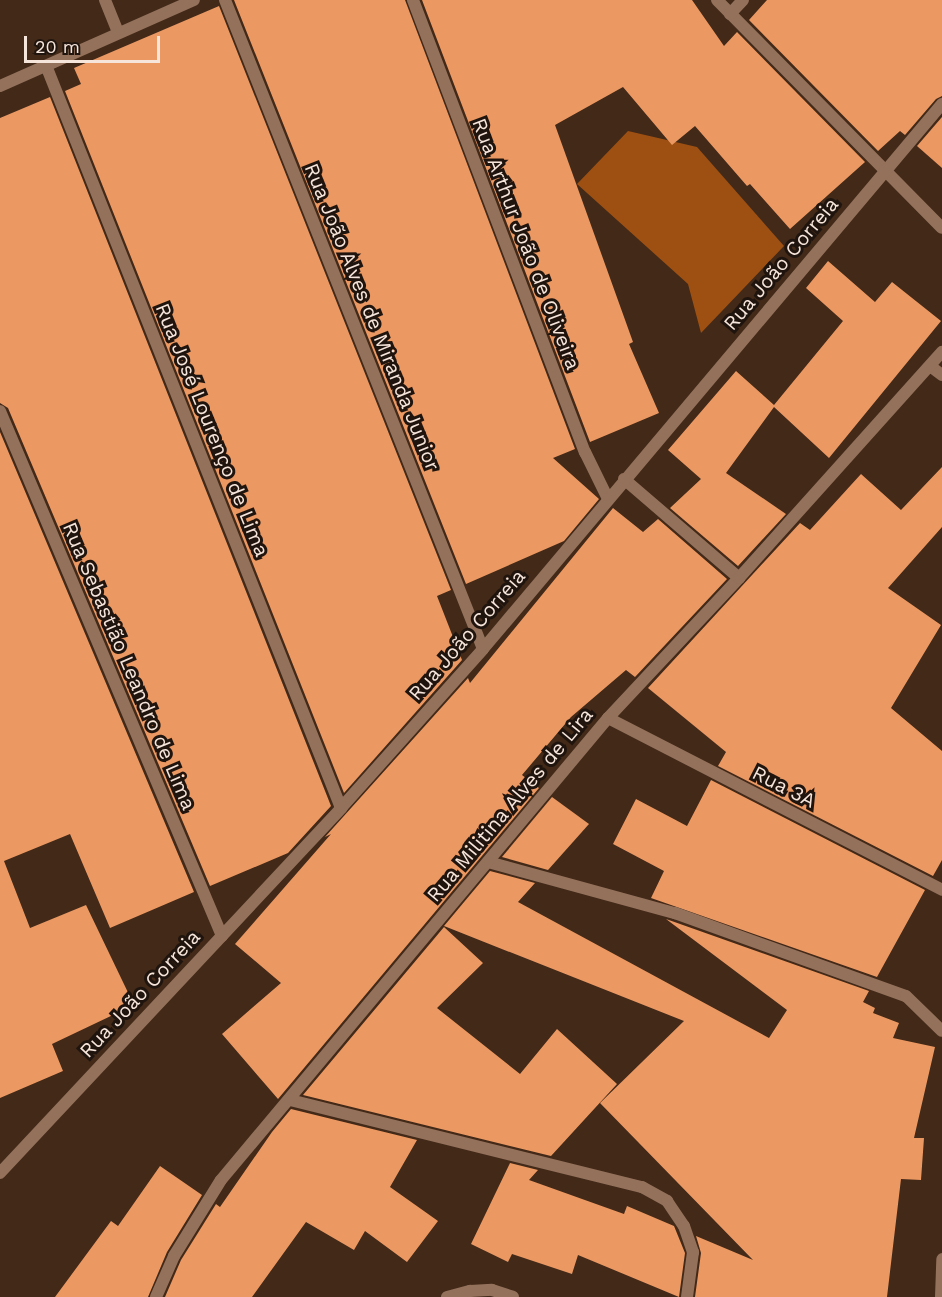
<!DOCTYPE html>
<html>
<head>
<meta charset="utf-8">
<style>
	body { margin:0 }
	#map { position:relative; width:942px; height:1297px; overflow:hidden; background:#422918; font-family:"Work Sans",sans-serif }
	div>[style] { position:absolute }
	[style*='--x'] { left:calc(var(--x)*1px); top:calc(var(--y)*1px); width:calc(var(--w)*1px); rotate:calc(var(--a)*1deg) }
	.forest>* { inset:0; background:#9d5012 }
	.building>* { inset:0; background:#ec9862 }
	.minor>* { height:12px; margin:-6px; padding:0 6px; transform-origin:6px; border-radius:6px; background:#94715b }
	span { translate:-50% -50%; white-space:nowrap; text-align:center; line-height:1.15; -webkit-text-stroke:6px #20150e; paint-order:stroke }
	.street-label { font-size:20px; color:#f6e5db }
	.scale { position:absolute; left:24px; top:36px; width:136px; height:27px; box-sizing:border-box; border:3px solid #f6e5db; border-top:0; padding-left:8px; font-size:18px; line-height:21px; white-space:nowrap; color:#f6e5db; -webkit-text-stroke:4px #20150e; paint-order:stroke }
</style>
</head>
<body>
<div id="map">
	<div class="forest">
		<i style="clip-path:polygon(628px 131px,697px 147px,784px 246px,701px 333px,688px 284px,577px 184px)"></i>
	</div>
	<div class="building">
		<i style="clip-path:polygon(234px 0,405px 0,575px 449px,553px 458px,599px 499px,564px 541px,466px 584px)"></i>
		<i style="clip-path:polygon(422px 0,692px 0,724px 46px,737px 32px,865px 162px,790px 229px,750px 184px,747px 186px,695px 126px,672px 145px,623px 87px,555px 125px,633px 342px,629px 344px,659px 413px,590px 442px)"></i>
		<i style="clip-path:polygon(767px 0,942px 0,942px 96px,936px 99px,905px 135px,900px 131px,878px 151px,749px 20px)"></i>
		<i style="clip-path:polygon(219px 6px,451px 590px,437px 596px,462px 660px,344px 793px,65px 91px,81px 84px,74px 68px)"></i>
		<i style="clip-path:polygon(50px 97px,331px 806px,288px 853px,210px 886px,8px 408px,0 403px,0 118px)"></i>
		<i style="clip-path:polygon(942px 117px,942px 168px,917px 146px)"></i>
		<i style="clip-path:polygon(828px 261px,875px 302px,892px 282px,941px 321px,829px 458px,774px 407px,726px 473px,786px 514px,738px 566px,670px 508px,701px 479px,668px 450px,736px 371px,774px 405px,843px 321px,806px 288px)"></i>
		<i style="clip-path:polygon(0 432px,194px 892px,110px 928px,70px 834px,4px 861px,30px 928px,86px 905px,134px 1005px,52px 1044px,63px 1071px,0 1098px)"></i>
		<i style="clip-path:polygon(942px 467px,942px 527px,888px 588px,941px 625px,891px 708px,942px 751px,942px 860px,933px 876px,718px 766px,726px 752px,648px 688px,800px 523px,810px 530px,861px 474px,901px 510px)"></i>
		<i style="clip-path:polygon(613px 508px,643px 532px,658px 519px,727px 579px,635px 677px,626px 670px,571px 717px,522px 775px,539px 788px,278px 1099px,222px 1034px,281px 983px,235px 944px,331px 834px,325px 837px,468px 678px,470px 683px)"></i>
		<i style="clip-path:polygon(711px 780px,925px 890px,877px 977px,651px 898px,664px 871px,613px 844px,636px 799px,687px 826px)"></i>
		<i style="clip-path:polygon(552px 797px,589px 824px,548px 870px,502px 857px)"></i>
		<i style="clip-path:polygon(490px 871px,535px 883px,518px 902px,769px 1038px,787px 1010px,666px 919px,869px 991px,863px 1002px,875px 1008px,873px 1013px,899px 1023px,893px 1038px,935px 1047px,914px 1138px,924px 1138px,921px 1180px,901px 1179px,887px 1297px,695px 1297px,701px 1253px,696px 1236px,753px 1260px,600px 1103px,684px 1021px,444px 926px)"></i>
		<i style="clip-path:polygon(444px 927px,483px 963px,437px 1008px,520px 1074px,557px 1029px,617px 1084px,551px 1156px,303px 1095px)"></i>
		<i style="clip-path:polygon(291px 1109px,417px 1140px,390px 1187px,438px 1221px,407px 1262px,365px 1231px,354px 1250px,306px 1222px,252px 1297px,165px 1297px,181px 1260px,216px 1204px,220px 1207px,272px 1132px)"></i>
		<i style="clip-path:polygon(510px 1163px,538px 1170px,529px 1180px,624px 1214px,627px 1206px,674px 1226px,685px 1253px,679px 1297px,578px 1255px,572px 1274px,512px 1254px,508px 1262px,471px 1244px)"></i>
		<i style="clip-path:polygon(160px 1166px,202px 1195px,167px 1252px,148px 1297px,55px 1297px,111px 1221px,118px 1226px)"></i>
	</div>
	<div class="minor">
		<i style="--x:105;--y:0;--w:35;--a:68"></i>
		<i style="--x:225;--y:0;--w:698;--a:68.32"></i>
		<i style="--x:413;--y:0;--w:484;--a:69.2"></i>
		<i style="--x:585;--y:452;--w:52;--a:63.9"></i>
		<i style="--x:717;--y:0;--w:320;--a:45.4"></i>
		<i style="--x:730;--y:14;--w:19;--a:-47"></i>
		<i style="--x:47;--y:68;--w:796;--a:68.33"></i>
		<i style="--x:0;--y:86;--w:212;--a:-23.9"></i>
		<i style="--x:930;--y:366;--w:15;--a:37"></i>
		<i style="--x:0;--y:411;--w:570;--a:67.08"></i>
		<i style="--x:624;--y:479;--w:152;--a:40.7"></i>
		<i style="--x:608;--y:718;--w:376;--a:27.2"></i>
		<i style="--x:488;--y:862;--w:194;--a:15.3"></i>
		<i style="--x:675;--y:913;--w:245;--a:19.8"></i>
		<i style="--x:906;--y:996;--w:50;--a:44.2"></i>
		<i style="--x:290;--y:1100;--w:363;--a:13.9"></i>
		<i style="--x:642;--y:1187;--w:29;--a:29"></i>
		<i style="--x:667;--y:1201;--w:30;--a:56"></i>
		<i style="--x:684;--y:1226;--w:28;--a:71"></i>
		<i style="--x:693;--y:1252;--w:45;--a:97.6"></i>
		<i style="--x:0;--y:1173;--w:500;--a:-46.9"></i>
		<i style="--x:341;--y:808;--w:213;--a:-48.2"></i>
		<i style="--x:483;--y:649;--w:713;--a:-49.9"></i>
		<i style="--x:156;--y:1297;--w:45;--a:-66.3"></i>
		<i style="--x:174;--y:1256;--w:89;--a:-58.3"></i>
		<i style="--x:221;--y:1180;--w:603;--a:-50.05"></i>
		<i style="--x:608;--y:718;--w:192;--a:-46.9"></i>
		<i style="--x:739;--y:578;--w:304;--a:-48.1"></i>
		<i style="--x:447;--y:1297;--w:24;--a:-15"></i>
		<i style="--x:470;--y:1291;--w:22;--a:-3"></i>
		<i style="--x:492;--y:1290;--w:22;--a:18"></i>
		<i style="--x:941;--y:1297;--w:38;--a:-88"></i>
	</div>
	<div class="street-label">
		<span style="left:526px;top:244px;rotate:69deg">Rua Arthur João de Oliveira</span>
		<span style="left:781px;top:264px;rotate:-50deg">Rua João Correia</span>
		<span style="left:372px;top:317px;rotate:68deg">Rua João Alves de Miranda Junior</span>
		<span style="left:212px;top:430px;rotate:68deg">Rua José Lourenço de Lima</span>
		<span style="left:467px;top:635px;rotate:-49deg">Rua João Correia</span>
		<span style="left:129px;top:666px;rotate:67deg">Rua Sebastião Leandro de Lima</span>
		<span style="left:784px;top:787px;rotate:27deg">Rua 3A</span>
		<span style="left:510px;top:805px;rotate:-50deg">Rua Militina Alves de Lira</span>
		<span style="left:140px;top:994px;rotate:-47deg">Rua João Correia</span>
	</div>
	<div class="scale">20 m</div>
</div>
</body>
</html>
